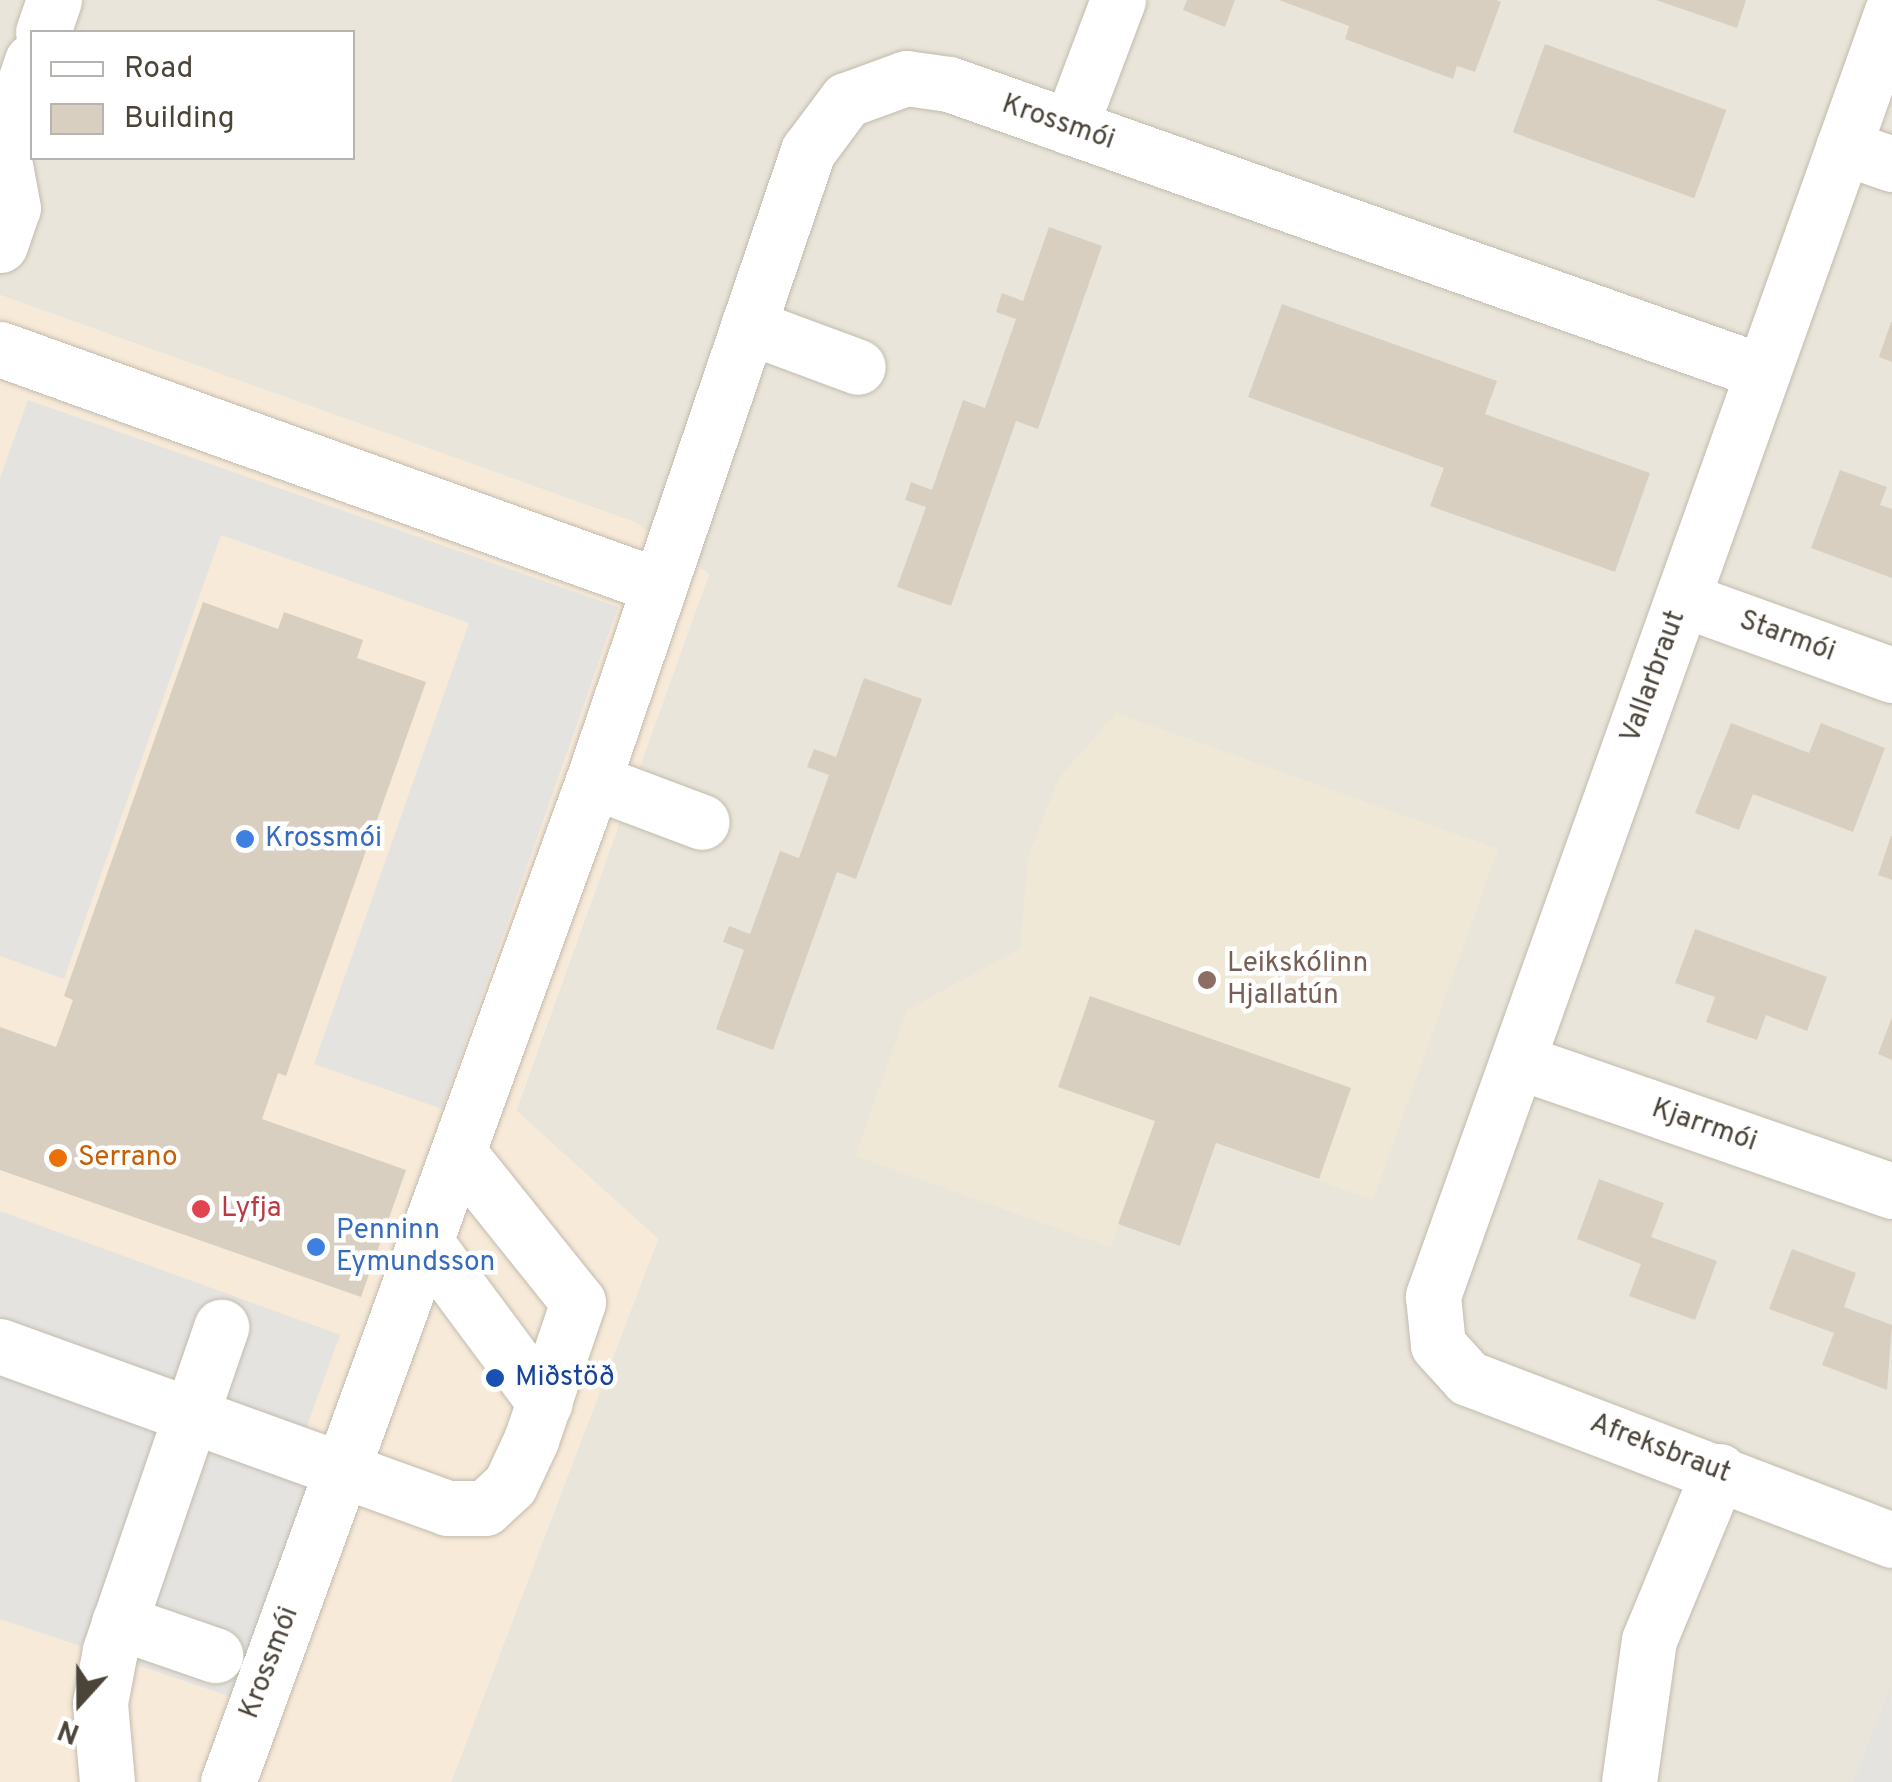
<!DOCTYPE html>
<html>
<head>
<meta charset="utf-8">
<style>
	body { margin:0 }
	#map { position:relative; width:1892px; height:1782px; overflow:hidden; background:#f6f3ec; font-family:Overpass,sans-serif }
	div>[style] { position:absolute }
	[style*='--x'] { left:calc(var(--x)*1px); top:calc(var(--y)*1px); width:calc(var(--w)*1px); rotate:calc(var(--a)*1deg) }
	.residential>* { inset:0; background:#eae5da }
	.commercial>* { inset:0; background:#f7ead8 }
	.education>* { inset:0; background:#efe8d6 }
	.parking>* { inset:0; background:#e5e3e0; transform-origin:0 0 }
	.building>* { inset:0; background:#d8cfc1; transform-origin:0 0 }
	.roads { filter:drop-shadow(0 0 2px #c2bbae) drop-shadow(0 0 2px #c2bbae) }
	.minor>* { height:55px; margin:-27.5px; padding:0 27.5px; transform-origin:27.5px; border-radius:27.5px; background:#fff }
	.dots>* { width:28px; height:28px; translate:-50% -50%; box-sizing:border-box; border:5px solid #fff; border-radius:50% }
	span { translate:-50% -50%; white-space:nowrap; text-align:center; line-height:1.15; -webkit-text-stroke:9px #fff; paint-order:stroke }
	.street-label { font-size:28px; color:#4b4439 }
	.shop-label { font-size:28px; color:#366cbe }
	.left { translate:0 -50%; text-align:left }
	.education-label { font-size:28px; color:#785e54 }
	.food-label { font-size:28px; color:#c56008 }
	.health-label { font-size:28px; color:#be3a42 }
	.transit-label { font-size:28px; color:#164399 }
	.legend { position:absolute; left:30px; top:30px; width:325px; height:130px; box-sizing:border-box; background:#fff; border:2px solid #b7b4b0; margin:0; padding:12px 18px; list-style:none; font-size:30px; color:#4b4439 }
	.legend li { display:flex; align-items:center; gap:20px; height:50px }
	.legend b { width:50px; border:2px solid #b7b4b0 }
	.north { position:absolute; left:30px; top:1652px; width:100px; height:100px; -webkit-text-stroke:8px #fff; paint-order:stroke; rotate:201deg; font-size:28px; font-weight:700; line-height:40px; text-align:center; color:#4b4439 }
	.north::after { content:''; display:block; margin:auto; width:35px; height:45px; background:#4b4439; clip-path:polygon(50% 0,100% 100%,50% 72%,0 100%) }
</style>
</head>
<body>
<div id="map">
	<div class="residential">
		<i style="clip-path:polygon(evenodd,0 0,1892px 0,1892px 1782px,451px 1782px,658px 1239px,516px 1111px,709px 574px,634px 522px,0 295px,0 0,32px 32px,352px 32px,352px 158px,32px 158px,32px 32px)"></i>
	</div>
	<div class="commercial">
		<i style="clip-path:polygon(0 295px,634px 522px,709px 574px,516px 1110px,658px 1239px,451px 1782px,0 1782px)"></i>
	</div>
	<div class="education">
		<i style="clip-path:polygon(1116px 713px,1498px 849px,1373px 1200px,1217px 1144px,1180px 1246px,1119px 1225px,1110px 1247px,855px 1156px,907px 1010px,1020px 949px,1028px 857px,1059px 778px)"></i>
	</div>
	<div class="parking">
		<i style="clip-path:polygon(28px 400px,618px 607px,442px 1109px,314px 1064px,469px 623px,221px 535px,64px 979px,0 956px,0 478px)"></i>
		<i style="left:0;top:1211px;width:362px;height:116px;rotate:20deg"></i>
		<i style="clip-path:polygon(0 1365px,312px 1470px,235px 1698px,0 1619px)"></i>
		<i style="clip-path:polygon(1891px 1686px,1892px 1782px,1853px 1782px)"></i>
	</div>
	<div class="building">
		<i style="clip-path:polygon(1187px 0,1235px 0,1225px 27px,1183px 10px)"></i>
		<i style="clip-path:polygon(1279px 0,1496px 0,1501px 2px,1475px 72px,1457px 66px,1453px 79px,1345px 39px,1349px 26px)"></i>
		<i style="clip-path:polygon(1656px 0,1746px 0,1737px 28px)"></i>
		<i style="left:1545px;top:44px;width:193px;height:94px;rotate:20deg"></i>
		<i style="clip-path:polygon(1049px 227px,1102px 246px,1038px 429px,1016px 421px,951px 606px,897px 587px,926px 507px,905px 500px,911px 482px,932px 490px,963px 400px,985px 408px,1016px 319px,996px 312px,1002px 293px,1023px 301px)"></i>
		<i style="clip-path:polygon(1282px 304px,1497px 381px,1485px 414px,1650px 473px,1615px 572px,1430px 506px,1444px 468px,1248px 397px)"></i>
		<i style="clip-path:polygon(1891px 322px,1892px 322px,1892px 362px,1879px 357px)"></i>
		<i style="clip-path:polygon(1840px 470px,1887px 487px,1880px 505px,1892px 509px,1892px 578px,1811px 548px)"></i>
		<i style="clip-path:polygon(203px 602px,278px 629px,284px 612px,363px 640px,357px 658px,426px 682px,286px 1076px,278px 1073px,262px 1119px,406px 1170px,361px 1297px,0 1170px,0 1027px,56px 1047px,73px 1000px,64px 996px)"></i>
		<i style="clip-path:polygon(864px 678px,922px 699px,856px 879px,837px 872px,773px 1050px,716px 1029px,744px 950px,723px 942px,729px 926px,750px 934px,780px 851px,799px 858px,829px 775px,807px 767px,814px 749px,836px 757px)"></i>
		<i style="clip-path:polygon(1731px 723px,1809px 753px,1821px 723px,1885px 748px,1853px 832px,1753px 794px,1739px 830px,1695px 813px)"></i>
		<i style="clip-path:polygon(1891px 836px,1892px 836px,1892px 880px,1878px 875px)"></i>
		<i style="clip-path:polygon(1695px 929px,1827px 977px,1807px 1031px,1766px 1015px,1757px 1040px,1706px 1022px,1715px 997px,1675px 983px)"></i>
		<i style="clip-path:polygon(1090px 996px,1351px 1088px,1319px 1179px,1216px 1143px,1180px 1246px,1118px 1224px,1155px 1121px,1058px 1087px)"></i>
		<i style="clip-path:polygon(1892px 1017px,1892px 1060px,1878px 1054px)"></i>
		<i style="clip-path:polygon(1599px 1179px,1664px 1203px,1651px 1237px,1717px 1261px,1695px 1320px,1629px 1296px,1641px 1264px,1577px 1239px)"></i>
		<i style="clip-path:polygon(1792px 1249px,1856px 1273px,1844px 1307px,1892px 1325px,1887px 1390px,1822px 1365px,1834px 1333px,1769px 1309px)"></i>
	</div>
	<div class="roads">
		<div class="minor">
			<i style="--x:1892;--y:11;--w:1365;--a:109.66"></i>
			<i style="--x:1433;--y:1296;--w:49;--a:84.2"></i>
			<i style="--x:1438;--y:1345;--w:45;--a:47.7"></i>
			<i style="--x:1468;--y:1378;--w:454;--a:20.9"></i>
			<i style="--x:43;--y:32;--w:34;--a:-71"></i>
			<i style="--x:1070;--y:127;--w:136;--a:-69.3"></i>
			<i style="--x:1843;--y:147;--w:52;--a:19.1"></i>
			<i style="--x:0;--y:245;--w:39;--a:-71"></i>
			<i style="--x:13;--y:208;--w:60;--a:-100.6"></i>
			<i style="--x:2;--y:149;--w:93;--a:-71.2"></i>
			<i style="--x:748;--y:326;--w:117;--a:20.4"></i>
			<i style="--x:0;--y:349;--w:700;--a:19.78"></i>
			<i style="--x:1682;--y:599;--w:223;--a:19.9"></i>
			<i style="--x:593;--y:781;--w:116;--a:20.6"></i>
			<i style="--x:1517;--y:1061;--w:397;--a:19.1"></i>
			<i style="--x:426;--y:1243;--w:199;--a:53.4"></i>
			<i style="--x:0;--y:1346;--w:475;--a:19.9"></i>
			<i style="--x:447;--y:1508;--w:38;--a:0"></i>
			<i style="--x:485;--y:1508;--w:34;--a:-43"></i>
			<i style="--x:510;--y:1485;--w:50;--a:-65"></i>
			<i style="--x:531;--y:1440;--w:146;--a:-71.2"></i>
			<i style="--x:578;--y:1302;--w:192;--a:-128.7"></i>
			<i style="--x:119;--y:1622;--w:102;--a:19"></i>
			<i style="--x:107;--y:1782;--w:79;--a:-95.1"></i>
			<i style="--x:100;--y:1703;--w:54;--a:-79.3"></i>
			<i style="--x:110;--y:1650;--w:342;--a:-71"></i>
			<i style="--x:228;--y:1782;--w:1065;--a:-69.97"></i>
			<i style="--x:593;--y:781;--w:666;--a:-71.16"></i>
			<i style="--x:808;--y:151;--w:64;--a:-53.3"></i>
			<i style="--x:846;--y:100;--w:64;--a:-20.1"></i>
			<i style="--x:906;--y:78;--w:43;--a:7.9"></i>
			<i style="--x:949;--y:84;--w:863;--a:19.48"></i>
			<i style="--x:1629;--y:1782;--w:143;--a:-82"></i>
			<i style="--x:1649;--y:1640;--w:183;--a:-67.5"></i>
		</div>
	</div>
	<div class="dots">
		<i style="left:245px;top:839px;background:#3f7fe0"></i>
		<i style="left:1207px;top:980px;background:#8d6e63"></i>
		<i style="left:58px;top:1158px;background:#e8710a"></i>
		<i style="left:201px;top:1209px;background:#e0444e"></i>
		<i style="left:316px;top:1247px;background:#3f7fe0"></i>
		<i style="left:495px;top:1378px;background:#1a4fb4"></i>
	</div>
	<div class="street-label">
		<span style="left:1058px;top:123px;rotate:19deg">Krossmói</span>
		<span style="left:1787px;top:637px;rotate:20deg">Starmói</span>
		<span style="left:1654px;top:677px;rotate:-70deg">Vallarbraut</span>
		<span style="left:1704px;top:1126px;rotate:19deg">Kjarrmói</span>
		<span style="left:1660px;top:1449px;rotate:21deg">Afreksbraut</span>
		<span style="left:270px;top:1663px;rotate:-69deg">Krossmói</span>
	</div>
	<div class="shop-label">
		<span class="left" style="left:265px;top:839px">Krossmói</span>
		<span class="left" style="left:336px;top:1247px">Penninn<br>Eymundsson</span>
	</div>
	<div class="education-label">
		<span class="left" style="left:1227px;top:980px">Leikskólinn<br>Hjallatún</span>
	</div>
	<div class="food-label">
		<span class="left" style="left:78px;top:1158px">Serrano</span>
	</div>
	<div class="health-label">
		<span class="left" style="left:221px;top:1209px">Lyfja</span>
	</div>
	<div class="transit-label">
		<span class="left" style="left:515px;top:1378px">Miðstöð</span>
	</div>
	<ul class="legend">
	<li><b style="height:12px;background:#fff"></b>Road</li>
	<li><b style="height:28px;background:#d8cfc1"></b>Building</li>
	</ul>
	<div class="north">N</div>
</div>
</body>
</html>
